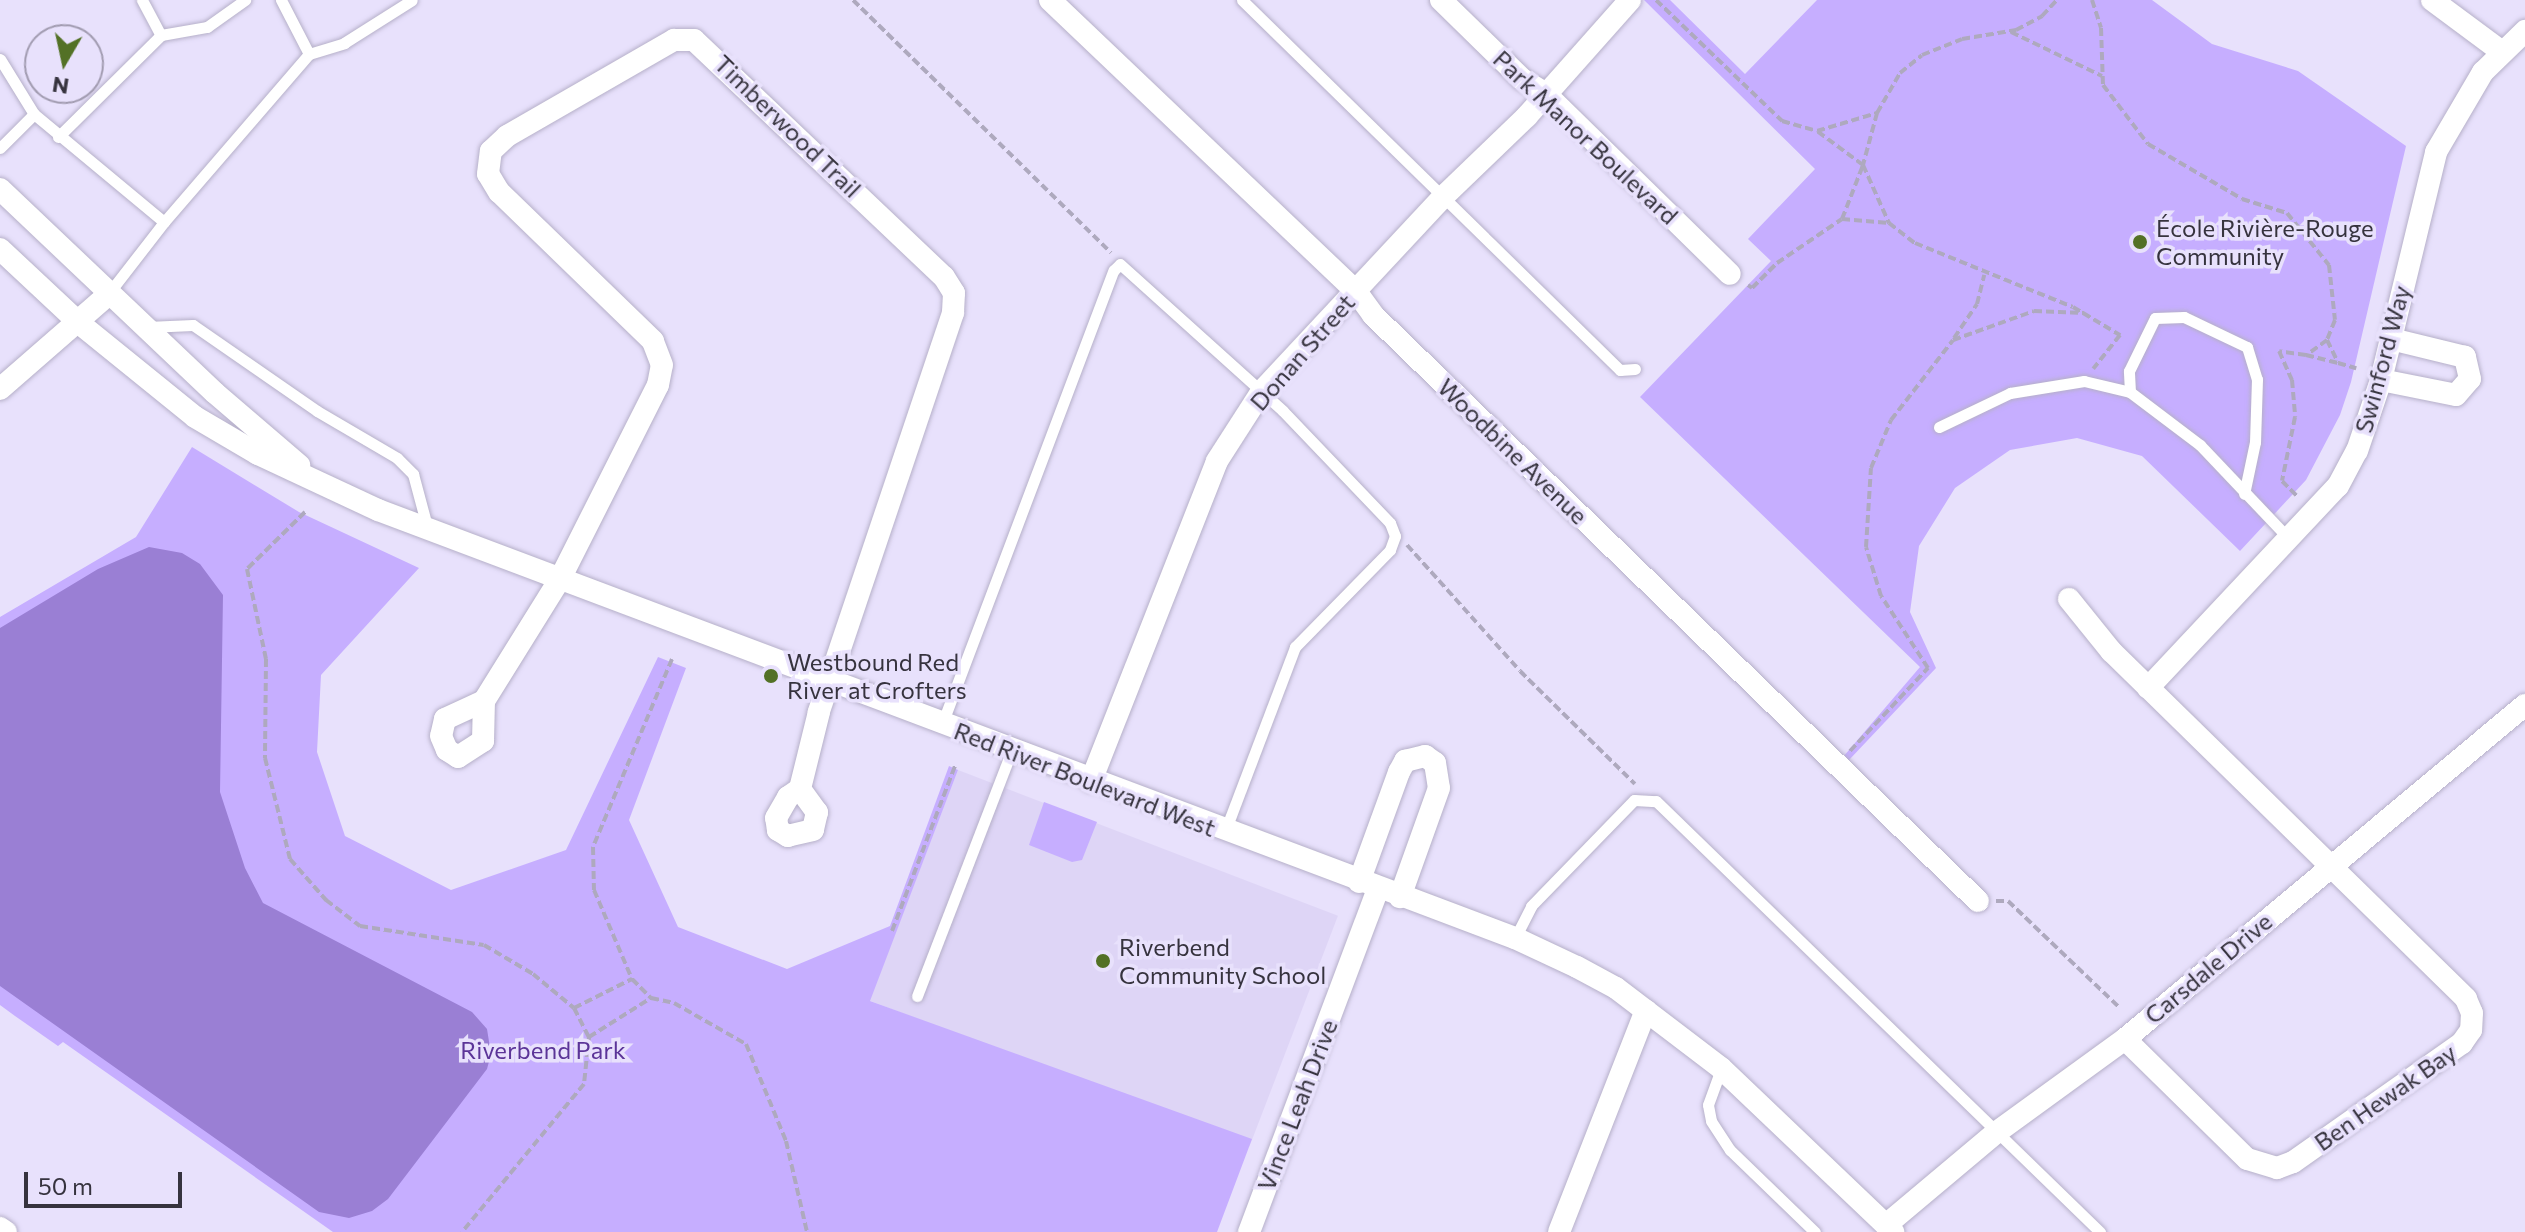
<!DOCTYPE html>
<html>
<head>
<meta charset="utf-8">
<style>
	body { margin:0 }
	#map { position:relative; width:2525px; height:1232px; overflow:hidden; background:#e8e1fc; font-family:Commissioner,sans-serif }
	div>[style] { position:absolute }
	[style*='--x'] { left:calc(var(--x)*1px); top:calc(var(--y)*1px); width:calc(var(--w)*1px); rotate:calc(var(--a)*1deg) }
	.built>* { inset:0; background:#ded5f6; transform-origin:0 0 }
	.green>* { inset:0; background:#c6aeff }
	.water>* { inset:0; background:#9a7fd4 }
	.path>* { height:4px; margin-top:-2px; transform-origin:0; background:repeating-linear-gradient(90deg,#aea9be 0 8px,transparent 0 12px) }
	.roads { filter:drop-shadow(0 0 2px #b6b0c9) drop-shadow(0 0 2px #b6b0c9) }
	.lane>* { height:11px; margin:-5.5px; padding:0 5.5px; transform-origin:5.5px; border-radius:5.5px; background:#fff }
	.street>* { height:22px; margin:-11px; padding:0 11px; transform-origin:11px; border-radius:11px; background:#fff }
	.dots>* { width:22px; height:22px; translate:-50% -50%; box-sizing:border-box; border:4px solid #e8e1fc; border-radius:50% }
	span { translate:-50% -50%; white-space:nowrap; text-align:center; line-height:1.15; -webkit-text-stroke:7px #e8e1fc; paint-order:stroke }
	.street-label { font-size:24px; color:#36333e }
	.poi-label { font-size:24px; color:#36333e }
	.left { translate:0 -50%; text-align:left }
	.park-label { font-size:24px; color:#5b3498 }
	.north { position:absolute; left:24px; top:24px; width:80px; height:80px; box-sizing:border-box; background:#e8e1fc; border:2px solid #a19bb0; border-radius:50%; rotate:189deg; font-size:22px; font-weight:700; line-height:32px; text-align:center; color:#36333e }
	.north::after { content:''; display:block; margin:auto; width:28px; height:36px; background:#537126; clip-path:polygon(50% 0,100% 100%,50% 72%,0 100%) }
	.scale { position:absolute; left:24px; top:1172px; width:158px; height:36px; box-sizing:border-box; border:4px solid #36333e; border-top:0; padding-left:10px; font-size:24px; line-height:28px; white-space:nowrap; color:#36333e; -webkit-text-stroke:6px #e8e1fc; paint-order:stroke }
</style>
</head>
<body>
<div id="map">
	<div class="built">
		<i style="left:958px;top:770px;width:407px;height:247px;rotate:21deg"></i>
	</div>
	<div class="green">
		<i style="clip-path:polygon(1644px 0,1670px 0,1745px 74px,1817px 0,2152px 0,2212px 44px,2298px 71px,2406px 146px,2351px 382px,2340px 415px,2306px 480px,2240px 551px,2142px 456px,2077px 438px,2010px 450px,1955px 488px,1919px 546px,1910px 612px,1936px 668px,1849px 760px,1837px 764px,1920px 667px,1640px 397px,1771px 261px,1748px 239px,1815px 169px)"></i>
		<i style="clip-path:polygon(192px 447px,299px 512px,419px 568px,321px 675px,317px 752px,345px 836px,451px 890px,566px 850px,658px 657px,686px 668px,629px 820px,678px 927px,787px 969px,890px 926px,949px 766px,958px 770px,870px 1001px,1252px 1139px,1217px 1232px,333px 1232px,63px 1042px,58px 1046px,15px 1016px,0 1005px,0 617px,136px 537px)"></i>
		<i style="clip-path:polygon(1044px 802px,1097px 822px,1082px 860px,1072px 862px,1029px 845px)"></i>
	</div>
	<div class="water">
		<i style="clip-path:polygon(149px 547px,182px 553px,200px 564px,223px 595px,220px 792px,245px 868px,263px 903px,472px 1012px,487px 1029px,491px 1054px,487px 1069px,388px 1199px,372px 1211px,349px 1218px,319px 1212px,0 986px,0 628px,98px 569px)"></i>
	</div>
	<div class="path">
		<i style="--x:853;--y:0;--w:361;--a:44.4"></i>
		<i style="--x:1656;--y:0;--w:175;--a:43.8"></i>
		<i style="--x:1782;--y:121;--w:36;--a:16"></i>
		<i style="--x:1817;--y:131;--w:63;--a:-16.7"></i>
		<i style="--x:1877;--y:113;--w:46;--a:-60.1"></i>
		<i style="--x:1900;--y:73;--w:28;--a:-39"></i>
		<i style="--x:1922;--y:55;--w:43;--a:-21.8"></i>
		<i style="--x:1962;--y:39;--w:55;--a:-9.5"></i>
		<i style="--x:2016;--y:30;--w:30;--a:-28"></i>
		<i style="--x:2042;--y:16;--w:22;--a:-47"></i>
		<i style="--x:2092;--y:0;--w:29;--a:72"></i>
		<i style="--x:2101;--y:28;--w:57;--a:88"></i>
		<i style="--x:2103;--y:85;--w:74;--a:52.7"></i>
		<i style="--x:2148;--y:144;--w:109;--a:30.3"></i>
		<i style="--x:2242;--y:199;--w:47;--a:17.3"></i>
		<i style="--x:2287;--y:213;--w:67;--a:51.1"></i>
		<i style="--x:2329;--y:265;--w:55;--a:83.8"></i>
		<i style="--x:2335;--y:320;--w:22;--a:112"></i>
		<i style="--x:2327;--y:340;--w:26;--a:144"></i>
		<i style="--x:2306;--y:355;--w:27;--a:-172"></i>
		<i style="--x:2011;--y:32;--w:101;--a:25.8"></i>
		<i style="--x:1877;--y:113;--w:54;--a:105.1"></i>
		<i style="--x:1863;--y:165;--w:64;--a:65.9"></i>
		<i style="--x:1889;--y:223;--w:33;--a:38"></i>
		<i style="--x:1915;--y:243;--w:170;--a:22.1"></i>
		<i style="--x:2073;--y:307;--w:55;--a:30.8"></i>
		<i style="--x:2120;--y:335;--w:43;--a:128.5"></i>
		<i style="--x:1842;--y:219;--w:47;--a:4.9"></i>
		<i style="--x:1748;--y:285;--w:5;--a:37"></i>
		<i style="--x:1752;--y:288;--w:35;--a:-45"></i>
		<i style="--x:1777;--y:263;--w:78;--a:-34.1"></i>
		<i style="--x:1842;--y:219;--w:58;--a:-68.7"></i>
		<i style="--x:1863;--y:165;--w:57;--a:-143.5"></i>
		<i style="--x:1954;--y:338;--w:41;--a:-55.9"></i>
		<i style="--x:1977;--y:304;--w:30;--a:-76"></i>
		<i style="--x:2327;--y:340;--w:25;--a:64"></i>
		<i style="--x:2338;--y:363;--w:19;--a:16"></i>
		<i style="--x:2279;--y:351;--w:32;--a:66"></i>
		<i style="--x:2292;--y:380;--w:37;--a:85"></i>
		<i style="--x:2295;--y:417;--w:65;--a:101.5"></i>
		<i style="--x:2282;--y:481;--w:21;--a:45"></i>
		<i style="--x:2306;--y:355;--w:33;--a:14"></i>
		<i style="--x:305;--y:512;--w:81;--a:135.5"></i>
		<i style="--x:247;--y:569;--w:92;--a:78.1"></i>
		<i style="--x:266;--y:659;--w:99;--a:90.6"></i>
		<i style="--x:265;--y:758;--w:104;--a:76.1"></i>
		<i style="--x:290;--y:859;--w:55;--a:48.7"></i>
		<i style="--x:326;--y:900;--w:43;--a:37.4"></i>
		<i style="--x:360;--y:926;--w:125;--a:8.7"></i>
		<i style="--x:484;--y:945;--w:57;--a:30.6"></i>
		<i style="--x:533;--y:974;--w:53;--a:39.7"></i>
		<i style="--x:574;--y:1008;--w:33;--a:63"></i>
		<i style="--x:589;--y:1037;--w:47;--a:96.1"></i>
		<i style="--x:584;--y:1084;--w:192;--a:129.5"></i>
		<i style="--x:1407;--y:545;--w:169;--a:48.1"></i>
		<i style="--x:1520;--y:671;--w:161;--a:44.5"></i>
		<i style="--x:672;--y:659;--w:204;--a:112.8"></i>
		<i style="--x:593;--y:847;--w:43;--a:88.7"></i>
		<i style="--x:594;--y:890;--w:97;--a:66.9"></i>
		<i style="--x:632;--y:979;--w:27;--a:45"></i>
		<i style="--x:651;--y:998;--w:24;--a:12"></i>
		<i style="--x:674;--y:1003;--w:83;--a:29.7"></i>
		<i style="--x:746;--y:1044;--w:105;--a:67.6"></i>
		<i style="--x:786;--y:1141;--w:93;--a:77"></i>
		<i style="--x:1850;--y:751;--w:114;--a:-46.8"></i>
		<i style="--x:1928;--y:668;--w:86;--a:-123.1"></i>
		<i style="--x:1881;--y:596;--w:51;--a:-107"></i>
		<i style="--x:1866;--y:547;--w:79;--a:-86.4"></i>
		<i style="--x:1871;--y:468;--w:52;--a:-67.4"></i>
		<i style="--x:1891;--y:420;--w:101;--a:-52.2"></i>
		<i style="--x:1953;--y:340;--w:86;--a:-19.7"></i>
		<i style="--x:2034;--y:311;--w:50;--a:2.3"></i>
		<i style="--x:1996;--y:901;--w:12;--a:0"></i>
		<i style="--x:2008;--y:901;--w:155;--a:43.7"></i>
		<i style="--x:892;--y:931;--w:177;--a:-69.1"></i>
		<i style="--x:574;--y:1008;--w:65;--a:-26.6"></i>
		<i style="--x:589;--y:1037;--w:73;--a:-32.2"></i>
	</div>
	<div class="roads">
		<div class="lane">
			<i style="--x:142;--y:0;--w:40;--a:62"></i>
			<i style="--x:1242;--y:0;--w:529;--a:44.39"></i>
			<i style="--x:1620;--y:370;--w:15;--a:-4"></i>
			<i style="--x:309;--y:54;--w:37;--a:-17"></i>
			<i style="--x:344;--y:43;--w:80;--a:-32.3"></i>
			<i style="--x:0;--y:59;--w:65;--a:58.3"></i>
			<i style="--x:34;--y:114;--w:48;--a:135"></i>
			<i style="--x:34;--y:114;--w:169;--a:39.7"></i>
			<i style="--x:164;--y:222;--w:90;--a:127.8"></i>
			<i style="--x:58;--y:137;--w:145;--a:-44.7"></i>
			<i style="--x:161;--y:35;--w:47;--a:-9.9"></i>
			<i style="--x:207;--y:27;--w:47;--a:-35.4"></i>
			<i style="--x:164;--y:222;--w:222;--a:-49.2"></i>
			<i style="--x:309;--y:54;--w:61;--a:-117.4"></i>
			<i style="--x:147;--y:327;--w:46;--a:-2.5"></i>
			<i style="--x:193;--y:325;--w:151;--a:34.7"></i>
			<i style="--x:317;--y:411;--w:93;--a:30.4"></i>
			<i style="--x:397;--y:458;--w:23;--a:45"></i>
			<i style="--x:413;--y:474;--w:58;--a:75"></i>
			<i style="--x:2130;--y:392;--w:21;--a:-93"></i>
			<i style="--x:2129;--y:371;--w:59;--a:-63.9"></i>
			<i style="--x:2155;--y:318;--w:29;--a:-2"></i>
			<i style="--x:2184;--y:317;--w:70;--a:25.5"></i>
			<i style="--x:2247;--y:347;--w:34;--a:73"></i>
			<i style="--x:2257;--y:379;--w:63;--a:91.8"></i>
			<i style="--x:2255;--y:442;--w:53;--a:101.9"></i>
			<i style="--x:1939;--y:427;--w:79;--a:-25.6"></i>
			<i style="--x:2010;--y:393;--w:75;--a:-9.2"></i>
			<i style="--x:2084;--y:381;--w:47;--a:13.4"></i>
			<i style="--x:2130;--y:392;--w:88;--a:37.1"></i>
			<i style="--x:2200;--y:445;--w:131;--a:46.5"></i>
			<i style="--x:942;--y:724;--w:485;--a:-69.3"></i>
			<i style="--x:1114;--y:270;--w:8;--a:-45"></i>
			<i style="--x:1120;--y:264;--w:219;--a:42"></i>
			<i style="--x:1283;--y:411;--w:155;--a:46.3"></i>
			<i style="--x:1390;--y:523;--w:14;--a:69"></i>
			<i style="--x:1395;--y:536;--w:15;--a:110"></i>
			<i style="--x:1390;--y:550;--w:136;--a:134.4"></i>
			<i style="--x:1295;--y:647;--w:197;--a:110.8"></i>
			<i style="--x:1515;--y:938;--w:36;--a:-63"></i>
			<i style="--x:1531;--y:906;--w:148;--a:-45.8"></i>
			<i style="--x:1634;--y:800;--w:22;--a:3"></i>
			<i style="--x:1656;--y:801;--w:619;--a:44.15"></i>
			<i style="--x:917;--y:996;--w:264;--a:-68.9"></i>
			<i style="--x:1721;--y:1069;--w:38;--a:110"></i>
			<i style="--x:1708;--y:1105;--w:16;--a:79"></i>
			<i style="--x:1711;--y:1121;--w:35;--a:57"></i>
			<i style="--x:1730;--y:1150;--w:118;--a:44"></i>
		</div>
		<div class="street">
			<i style="--x:1050;--y:0;--w:421;--a:43.6"></i>
			<i style="--x:1355;--y:290;--w:31;--a:54"></i>
			<i style="--x:1373;--y:315;--w:842;--a:44.09"></i>
			<i style="--x:1441;--y:0;--w:113;--a:44.3"></i>
			<i style="--x:1522;--y:79;--w:28;--a:32"></i>
			<i style="--x:1546;--y:94;--w:257;--a:44.4"></i>
			<i style="--x:2432;--y:0;--w:87;--a:36.6"></i>
			<i style="--x:0;--y:189;--w:296;--a:43.5"></i>
			<i style="--x:215;--y:393;--w:111;--a:40.6"></i>
			<i style="--x:0;--y:249;--w:108;--a:43.1"></i>
			<i style="--x:79;--y:323;--w:149;--a:39"></i>
			<i style="--x:195;--y:417;--w:73;--a:30.4"></i>
			<i style="--x:258;--y:454;--w:132;--a:25"></i>
			<i style="--x:378;--y:510;--w:1215;--a:20.63"></i>
			<i style="--x:1515;--y:938;--w:68;--a:25.1"></i>
			<i style="--x:1577;--y:967;--w:44;--a:28.3"></i>
			<i style="--x:1616;--y:988;--w:132;--a:37.3"></i>
			<i style="--x:1721;--y:1068;--w:238;--a:43.6"></i>
			<i style="--x:2381;--y:380;--w:76;--a:11.3"></i>
			<i style="--x:2456;--y:395;--w:21;--a:-49"></i>
			<i style="--x:2470;--y:379;--w:23;--a:-103"></i>
			<i style="--x:2465;--y:357;--w:76;--a:-166.3"></i>
			<i style="--x:0;--y:389;--w:145;--a:-41.1"></i>
			<i style="--x:2069;--y:599;--w:67;--a:51.1"></i>
			<i style="--x:2111;--y:651;--w:497;--a:44.4"></i>
			<i style="--x:2466;--y:999;--w:15;--a:67"></i>
			<i style="--x:2472;--y:1013;--w:17;--a:93"></i>
			<i style="--x:2471;--y:1030;--w:16;--a:125"></i>
			<i style="--x:2462;--y:1043;--w:207;--a:144.8"></i>
			<i style="--x:2293;--y:1162;--w:17;--a:159"></i>
			<i style="--x:2277;--y:1168;--w:31;--a:-163"></i>
			<i style="--x:2247;--y:1159;--w:171;--a:-135.5"></i>
			<i style="--x:2148;--y:688;--w:277;--a:-46.8"></i>
			<i style="--x:2338;--y:486;--w:40;--a:-62"></i>
			<i style="--x:2357;--y:451;--w:75;--a:-71.3"></i>
			<i style="--x:2381;--y:380;--w:235;--a:-76.4"></i>
			<i style="--x:2436;--y:152;--w:93;--a:-59.6"></i>
			<i style="--x:2483;--y:72;--w:59;--a:-44.3"></i>
			<i style="--x:484;--y:701;--w:43;--a:155.2"></i>
			<i style="--x:445;--y:719;--w:17;--a:103"></i>
			<i style="--x:441;--y:736;--w:15;--a:67"></i>
			<i style="--x:447;--y:750;--w:13;--a:32"></i>
			<i style="--x:458;--y:757;--w:30;--a:-33"></i>
			<i style="--x:483;--y:741;--w:40;--a:-88.6"></i>
			<i style="--x:484;--y:701;--w:144;--a:-58.1"></i>
			<i style="--x:560;--y:579;--w:217;--a:-63.2"></i>
			<i style="--x:658;--y:385;--w:20;--a:-79"></i>
			<i style="--x:662;--y:365;--w:26;--a:-111"></i>
			<i style="--x:653;--y:341;--w:214;--a:-135.9"></i>
			<i style="--x:499;--y:192;--w:21;--a:-121"></i>
			<i style="--x:488;--y:174;--w:23;--a:-83"></i>
			<i style="--x:491;--y:151;--w:22;--a:-43"></i>
			<i style="--x:507;--y:136;--w:193;--a:-29.9"></i>
			<i style="--x:674;--y:40;--w:20;--a:0"></i>
			<i style="--x:694;--y:40;--w:344;--a:43.5"></i>
			<i style="--x:944;--y:277;--w:19;--a:58"></i>
			<i style="--x:954;--y:293;--w:20;--a:93"></i>
			<i style="--x:953;--y:313;--w:421;--a:108.6"></i>
			<i style="--x:819;--y:712;--w:79;--a:103.9"></i>
			<i style="--x:800;--y:789;--w:29;--a:54"></i>
			<i style="--x:817;--y:812;--w:18;--a:103"></i>
			<i style="--x:813;--y:830;--w:26;--a:167"></i>
			<i style="--x:788;--y:836;--w:12;--a:-149"></i>
			<i style="--x:778;--y:830;--w:12;--a:-99"></i>
			<i style="--x:776;--y:818;--w:24;--a:-60"></i>
			<i style="--x:788;--y:797;--w:14;--a:-34"></i>
			<i style="--x:1091;--y:781;--w:344;--a:-68.5"></i>
			<i style="--x:1217;--y:461;--w:83;--a:-57.3"></i>
			<i style="--x:1262;--y:391;--w:267;--a:-47"></i>
			<i style="--x:1444;--y:196;--w:115;--a:-43.9"></i>
			<i style="--x:1527;--y:116;--w:155;--a:-48.4"></i>
			<i style="--x:1359;--y:882;--w:117;--a:-70"></i>
			<i style="--x:1399;--y:772;--w:13;--a:-61"></i>
			<i style="--x:1405;--y:761;--w:21;--a:-14"></i>
			<i style="--x:1425;--y:756;--w:12;--a:35"></i>
			<i style="--x:1435;--y:763;--w:25;--a:81"></i>
			<i style="--x:1439;--y:788;--w:116;--a:109.7"></i>
			<i style="--x:1886;--y:1225;--w:145;--a:-40"></i>
			<i style="--x:1997;--y:1132;--w:158;--a:-36"></i>
			<i style="--x:2125;--y:1039;--w:521;--a:-39.86"></i>
			<i style="--x:0;--y:1228;--w:7;--a:34"></i>
			<i style="--x:1249;--y:1232;--w:366;--a:-69.4"></i>
			<i style="--x:1559;--y:1232;--w:238;--a:-68.6"></i>
		</div>
	</div>
	<div class="dots">
		<i style="left:2140px;top:242px;background:#537126"></i>
		<i style="left:771px;top:676px;background:#537126"></i>
		<i style="left:1103px;top:961px;background:#537126"></i>
	</div>
	<div class="street-label">
		<span style="left:788px;top:126px;rotate:44deg">Timberwood Trail</span>
		<span style="left:1586px;top:137px;rotate:43deg">Park Manor Boulevard</span>
		<span style="left:1302px;top:352px;rotate:-49deg">Donan Street</span>
		<span style="left:2382px;top:359px;rotate:-75deg">Swinford Way</span>
		<span style="left:1513px;top:451px;rotate:44deg">Woodbine Avenue</span>
		<span style="left:1085px;top:779px;rotate:21deg">Red River Boulevard West</span>
		<span style="left:2208px;top:968px;rotate:-40deg">Carsdale Drive</span>
		<span style="left:2385px;top:1097px;rotate:-35deg">Ben Hewak Bay</span>
		<span style="left:1297px;top:1105px;rotate:-69deg">Vince Leah Drive</span>
	</div>
	<div class="poi-label">
		<span class="left" style="left:2156px;top:242px">École Rivière-Rouge<br>Community</span>
		<span class="left" style="left:787px;top:676px">Westbound Red<br>River at Crofters</span>
		<span class="left" style="left:1119px;top:961px">Riverbend<br>Community School</span>
	</div>
	<div class="park-label">
		<span style="left:543px;top:1050px">Riverbend Park</span>
	</div>
	<div class="north">N</div>
	<div class="scale">50 m</div>
</div>
</body>
</html>
